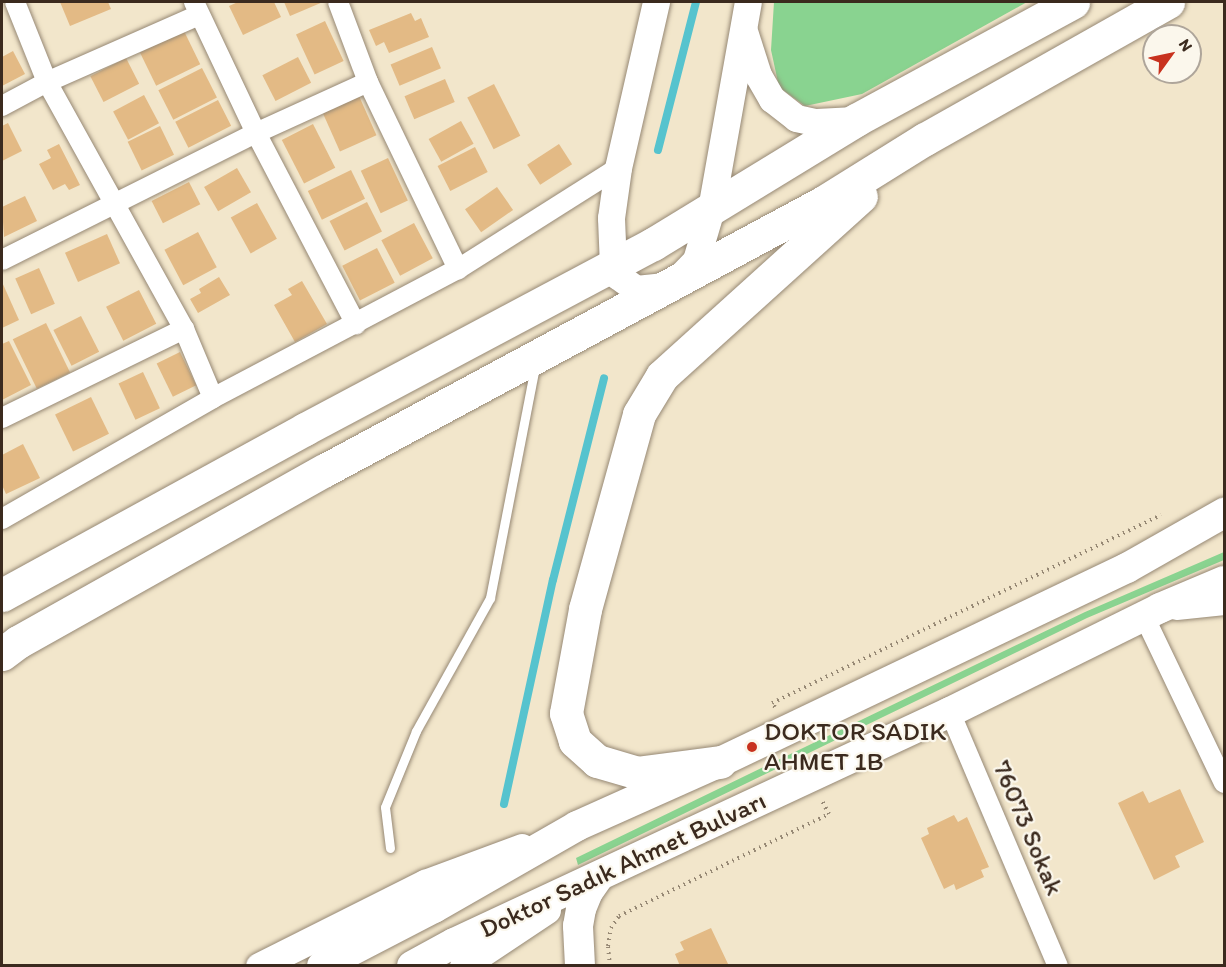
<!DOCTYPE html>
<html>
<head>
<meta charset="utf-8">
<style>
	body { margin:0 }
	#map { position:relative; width:1226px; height:967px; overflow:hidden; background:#f2e6cb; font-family:Itim,sans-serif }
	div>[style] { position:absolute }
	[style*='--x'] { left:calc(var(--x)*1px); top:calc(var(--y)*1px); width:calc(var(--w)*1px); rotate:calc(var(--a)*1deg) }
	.green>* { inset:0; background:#89d390 }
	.stream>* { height:8px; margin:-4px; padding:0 4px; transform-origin:4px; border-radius:4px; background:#56c3ce }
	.building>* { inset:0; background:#e3ba85; transform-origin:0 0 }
	.path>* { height:4px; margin-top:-2px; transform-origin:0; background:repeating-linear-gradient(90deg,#968874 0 1.5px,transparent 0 6px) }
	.roads { filter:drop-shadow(0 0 2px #968874) drop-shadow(0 0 2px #968874) }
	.service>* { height:9px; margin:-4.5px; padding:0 4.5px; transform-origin:4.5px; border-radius:4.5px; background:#fff }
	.minor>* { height:20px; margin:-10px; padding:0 10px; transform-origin:10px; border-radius:10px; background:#fff }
	.secondary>* { height:27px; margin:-13.5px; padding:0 13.5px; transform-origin:13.5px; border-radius:13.5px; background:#fff }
	.primary>* { height:30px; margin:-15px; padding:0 15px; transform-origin:15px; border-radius:15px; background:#fff }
	.motorway>* { height:33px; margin:-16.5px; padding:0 16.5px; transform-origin:16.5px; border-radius:16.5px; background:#fff }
	.dots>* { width:16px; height:16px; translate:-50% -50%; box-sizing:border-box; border:3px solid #fbf7ec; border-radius:50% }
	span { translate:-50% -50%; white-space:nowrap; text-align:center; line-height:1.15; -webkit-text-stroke:4.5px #fbf7ec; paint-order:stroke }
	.poi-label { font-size:26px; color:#3b2a1e }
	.left { translate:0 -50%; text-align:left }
	.street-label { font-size:26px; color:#3b2a1e }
	.frame { position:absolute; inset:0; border:3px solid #3b2a1e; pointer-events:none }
	.north { position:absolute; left:1142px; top:24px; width:60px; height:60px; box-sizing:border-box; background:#fbf7ec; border:2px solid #aea59a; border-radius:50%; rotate:57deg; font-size:16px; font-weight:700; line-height:24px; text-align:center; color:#3b2a1e }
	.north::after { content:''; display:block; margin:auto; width:21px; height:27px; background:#c8321e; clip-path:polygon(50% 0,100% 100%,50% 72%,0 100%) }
</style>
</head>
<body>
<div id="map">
	<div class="green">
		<i style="clip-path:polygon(774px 2px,1027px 2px,862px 94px,805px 106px,779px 87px,771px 50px)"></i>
		<i style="clip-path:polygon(1224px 552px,1224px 560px,1087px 618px,578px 865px,576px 858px,776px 761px,1085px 612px)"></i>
	</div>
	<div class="stream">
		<i style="--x:658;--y:150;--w:153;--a:-75.6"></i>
		<i style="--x:504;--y:804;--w:229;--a:-77.7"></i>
		<i style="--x:553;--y:580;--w:208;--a:-75.8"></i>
	</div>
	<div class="building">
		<i style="clip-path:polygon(60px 2px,108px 2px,111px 9px,70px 26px)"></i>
		<i style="clip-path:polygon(238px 2px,274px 2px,281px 17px,243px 35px,229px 6px)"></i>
		<i style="clip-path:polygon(284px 2px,323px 2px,290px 16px)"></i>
		<i style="clip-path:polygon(411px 13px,415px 21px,421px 18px,429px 37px,389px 53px,384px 42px,376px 46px,369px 30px)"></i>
		<i style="left:325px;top:21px;width:44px;height:32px;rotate:65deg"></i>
		<i style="left:184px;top:31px;width:37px;height:49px;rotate:64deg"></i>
		<i style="left:432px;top:47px;width:23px;height:45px;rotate:67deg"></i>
		<i style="clip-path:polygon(13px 51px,25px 74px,2px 86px,2px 57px)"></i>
		<i style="left:298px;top:57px;width:29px;height:40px;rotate:63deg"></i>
		<i style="left:126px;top:58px;width:29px;height:40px;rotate:63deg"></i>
		<i style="left:202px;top:68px;width:33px;height:49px;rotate:63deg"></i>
		<i style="left:445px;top:79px;width:25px;height:44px;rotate:67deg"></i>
		<i style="left:494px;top:84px;width:58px;height:30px;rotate:63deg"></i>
		<i style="left:144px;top:95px;width:32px;height:35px;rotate:62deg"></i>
		<i style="left:359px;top:96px;width:43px;height:40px;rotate:66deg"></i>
		<i style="left:218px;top:100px;width:29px;height:48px;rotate:63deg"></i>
		<i style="left:461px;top:121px;width:26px;height:37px;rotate:61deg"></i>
		<i style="clip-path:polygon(8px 123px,22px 151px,2px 161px,2px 126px)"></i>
		<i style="left:313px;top:124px;width:49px;height:35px;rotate:63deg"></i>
		<i style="left:160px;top:126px;width:32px;height:36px;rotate:64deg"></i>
		<i style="clip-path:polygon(59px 144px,80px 185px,69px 190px,65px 184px,53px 190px,39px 164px,51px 158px,47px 150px)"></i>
		<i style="left:559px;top:144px;width:24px;height:38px;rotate:57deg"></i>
		<i style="left:475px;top:147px;width:28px;height:42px;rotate:63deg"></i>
		<i style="left:388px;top:158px;width:47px;height:30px;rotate:65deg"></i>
		<i style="left:237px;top:168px;width:28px;height:38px;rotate:60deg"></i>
		<i style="left:351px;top:170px;width:32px;height:48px;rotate:64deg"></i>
		<i style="left:189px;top:182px;width:25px;height:42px;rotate:63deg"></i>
		<i style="left:497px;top:187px;width:28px;height:39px;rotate:55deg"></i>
		<i style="clip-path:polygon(25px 196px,37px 221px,4px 237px,2px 207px)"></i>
		<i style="left:367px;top:202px;width:33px;height:42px;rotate:63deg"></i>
		<i style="left:257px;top:203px;width:41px;height:30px;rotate:61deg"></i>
		<i style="left:414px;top:223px;width:40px;height:37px;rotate:62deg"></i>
		<i style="left:198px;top:232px;width:40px;height:38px;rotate:62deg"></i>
		<i style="left:107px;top:234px;width:32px;height:46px;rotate:66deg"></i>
		<i style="left:377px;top:248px;width:39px;height:39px;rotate:63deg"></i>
		<i style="left:39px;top:268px;width:39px;height:26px;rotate:66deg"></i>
		<i style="clip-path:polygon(219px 277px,230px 295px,198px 313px,190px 299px,201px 293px,199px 289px)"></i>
		<i style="clip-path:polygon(302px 281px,327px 324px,295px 342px,274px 305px,292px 295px,288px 289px)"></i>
		<i style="clip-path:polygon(2px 282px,19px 320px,2px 328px)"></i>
		<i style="left:139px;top:290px;width:38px;height:37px;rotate:63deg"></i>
		<i style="left:81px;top:316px;width:40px;height:31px;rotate:63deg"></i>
		<i style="left:46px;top:323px;width:55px;height:37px;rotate:64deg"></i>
		<i style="clip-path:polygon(9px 341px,31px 385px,2px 400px,2px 344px)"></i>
		<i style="left:180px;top:352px;width:37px;height:26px;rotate:64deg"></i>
		<i style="left:143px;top:372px;width:40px;height:27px;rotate:65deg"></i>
		<i style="left:91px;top:397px;width:41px;height:40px;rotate:64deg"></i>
		<i style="clip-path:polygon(23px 444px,40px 478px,6px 494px,2px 485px,2px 455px)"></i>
		<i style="clip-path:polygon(1180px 789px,1204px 842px,1175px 856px,1180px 867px,1154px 880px,1118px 803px,1143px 791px,1149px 803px)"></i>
		<i style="clip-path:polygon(954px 815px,958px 822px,967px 817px,989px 867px,981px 870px,984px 877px,956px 890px,954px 884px,944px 889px,921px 838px,929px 834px,927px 828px)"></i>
		<i style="clip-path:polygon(711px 928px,729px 966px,680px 966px,675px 954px,684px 950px,680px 942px)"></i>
	</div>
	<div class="path">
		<i style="--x:775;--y:707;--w:5;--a:-127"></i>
		<i style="--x:772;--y:703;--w:432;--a:-25.8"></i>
		<i style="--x:610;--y:966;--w:20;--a:-96"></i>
		<i style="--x:608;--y:946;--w:18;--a:-81"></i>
		<i style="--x:611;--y:928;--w:14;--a:-56"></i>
		<i style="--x:619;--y:916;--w:233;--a:-25.9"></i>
		<i style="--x:829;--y:814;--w:15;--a:-118"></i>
	</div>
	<div class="roads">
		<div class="service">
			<i style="--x:390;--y:848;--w:41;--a:-97"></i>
			<i style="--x:385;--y:807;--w:82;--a:-67.8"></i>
			<i style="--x:416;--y:731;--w:152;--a:-60.9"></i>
			<i style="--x:490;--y:598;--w:235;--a:-79"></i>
		</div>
		<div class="minor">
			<i style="--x:15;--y:2;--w:86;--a:68.2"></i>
			<i style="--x:47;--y:82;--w:282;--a:61"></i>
			<i style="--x:184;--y:329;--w:75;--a:67.2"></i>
			<i style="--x:194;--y:2;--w:145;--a:64.7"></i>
			<i style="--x:256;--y:133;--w:216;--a:62.4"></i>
			<i style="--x:338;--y:2;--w:85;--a:69.4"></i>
			<i style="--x:368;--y:82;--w:208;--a:64.3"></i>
			<i style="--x:2;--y:106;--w:51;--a:-28.1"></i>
			<i style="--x:47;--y:82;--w:166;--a:-23.8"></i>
			<i style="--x:2;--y:260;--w:284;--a:-26.6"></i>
			<i style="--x:256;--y:133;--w:123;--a:-24.5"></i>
			<i style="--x:2;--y:418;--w:203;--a:-26.1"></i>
			<i style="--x:2;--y:519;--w:243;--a:-29.8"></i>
			<i style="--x:213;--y:398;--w:277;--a:-27.8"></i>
			<i style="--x:458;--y:269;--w:189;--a:-32.3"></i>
			<i style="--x:1144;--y:616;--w:185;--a:64.4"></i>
			<i style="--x:950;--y:712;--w:276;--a:67"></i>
		</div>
		<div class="secondary">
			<i style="--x:656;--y:2;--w:170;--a:102.9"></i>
			<i style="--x:618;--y:168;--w:50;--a:98"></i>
			<i style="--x:611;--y:218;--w:48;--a:87.6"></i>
			<i style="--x:613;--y:266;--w:11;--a:63"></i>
			<i style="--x:618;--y:276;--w:22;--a:36"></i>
			<i style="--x:636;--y:289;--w:36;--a:-6"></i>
			<i style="--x:672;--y:285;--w:35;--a:-46"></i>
			<i style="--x:696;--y:260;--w:53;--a:-73.6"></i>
			<i style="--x:711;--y:209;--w:210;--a:-79.9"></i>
			<i style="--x:744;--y:31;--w:46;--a:72.3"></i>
			<i style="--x:758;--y:75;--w:28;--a:60"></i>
			<i style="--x:772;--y:99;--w:31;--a:38"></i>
			<i style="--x:796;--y:118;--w:19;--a:12"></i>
			<i style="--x:815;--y:122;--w:41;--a:-2.8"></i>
			<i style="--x:1176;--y:606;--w:48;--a:-5.9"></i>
			<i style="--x:259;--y:966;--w:186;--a:-26.6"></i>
			<i style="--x:425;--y:883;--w:103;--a:-20.4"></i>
			<i style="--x:463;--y:966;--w:101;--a:-33.7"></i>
		</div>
		<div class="primary">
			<i style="--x:322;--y:966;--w:126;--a:-27.4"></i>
			<i style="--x:434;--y:908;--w:165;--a:-29.8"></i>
			<i style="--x:577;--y:826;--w:157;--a:-24.1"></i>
			<i style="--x:720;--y:762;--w:451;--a:-25.5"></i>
			<i style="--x:1127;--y:568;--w:112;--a:-29.6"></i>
			<i style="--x:412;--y:966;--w:48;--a:-28.7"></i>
			<i style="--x:454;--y:943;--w:547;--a:-24.97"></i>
			<i style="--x:950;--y:712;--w:234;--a:-26.3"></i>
			<i style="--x:1160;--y:608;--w:69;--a:-22.9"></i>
			<i style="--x:580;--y:966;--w:40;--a:-92.9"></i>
			<i style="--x:578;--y:926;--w:17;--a:-80"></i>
			<i style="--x:581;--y:909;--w:18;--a:-68"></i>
			<i style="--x:588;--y:892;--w:19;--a:-55"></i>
		</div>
		<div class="motorway">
			<i style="--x:2;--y:595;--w:345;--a:-28.7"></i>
			<i style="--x:305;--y:429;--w:394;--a:-28"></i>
			<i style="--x:653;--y:244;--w:238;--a:-31.4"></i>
			<i style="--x:856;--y:120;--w:247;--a:-28.5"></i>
			<i style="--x:2;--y:654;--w:20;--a:-37"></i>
			<i style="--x:18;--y:642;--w:352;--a:-29.3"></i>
			<i style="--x:325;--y:470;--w:564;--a:-28.25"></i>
			<i style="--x:822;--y:203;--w:121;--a:-31.9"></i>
			<i style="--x:925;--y:139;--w:279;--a:-29.4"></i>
			<i style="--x:720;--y:762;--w:83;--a:172.4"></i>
			<i style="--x:638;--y:773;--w:43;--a:-163.7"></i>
			<i style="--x:597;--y:761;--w:30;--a:-138"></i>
			<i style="--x:575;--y:741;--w:29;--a:-108"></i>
			<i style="--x:566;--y:713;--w:106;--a:-79.6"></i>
			<i style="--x:585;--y:609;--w:202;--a:-74.5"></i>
			<i style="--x:639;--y:414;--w:44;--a:-58.8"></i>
			<i style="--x:662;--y:376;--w:268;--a:-42.1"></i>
		</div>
	</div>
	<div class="dots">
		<i style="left:752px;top:747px;background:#c8321e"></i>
	</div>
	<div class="poi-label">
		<span class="left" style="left:764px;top:747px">DOKTOR SADIK<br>AHMET 1B</span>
	</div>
	<div class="street-label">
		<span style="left:1028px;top:828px;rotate:67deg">76073 Sokak</span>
		<span style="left:623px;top:865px;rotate:-25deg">Doktor Sadık Ahmet Bulvarı</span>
	</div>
	<div class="frame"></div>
	<div class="north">N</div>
</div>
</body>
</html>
